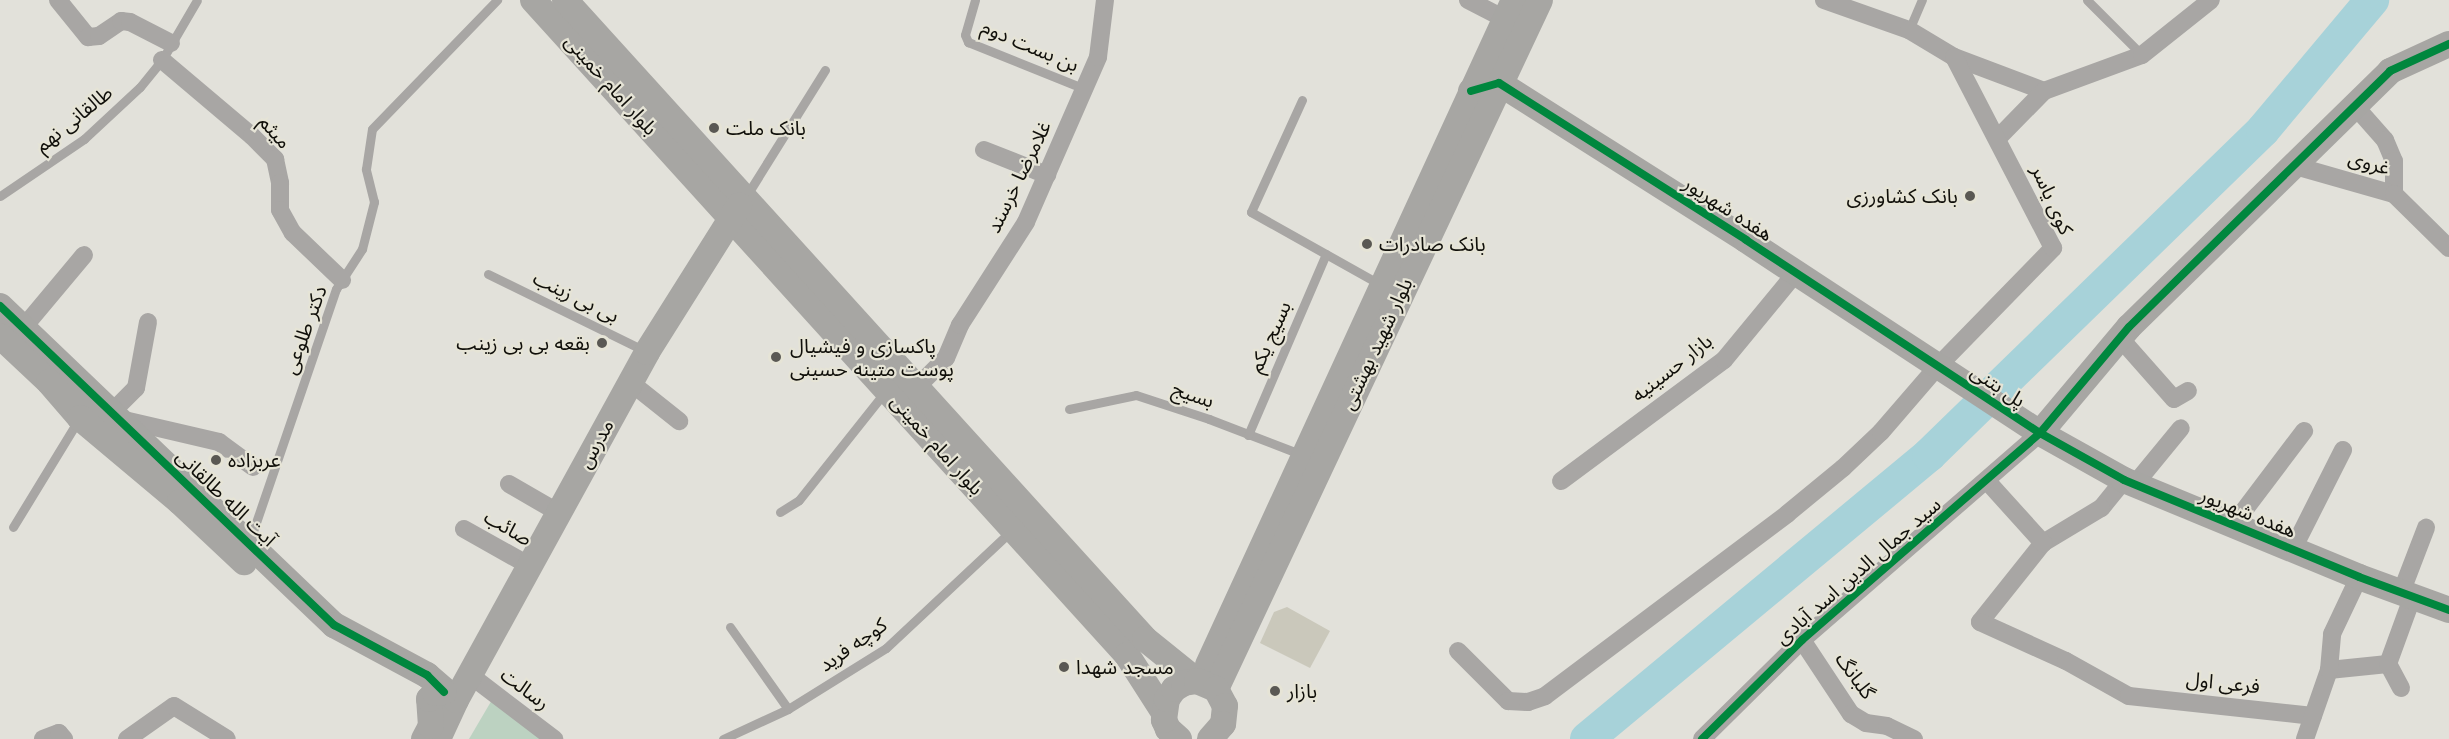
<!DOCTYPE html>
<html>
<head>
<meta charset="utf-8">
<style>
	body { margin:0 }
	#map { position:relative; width:2449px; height:739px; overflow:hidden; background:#e2e1da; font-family:Arial,"Noto Sans Arabic",sans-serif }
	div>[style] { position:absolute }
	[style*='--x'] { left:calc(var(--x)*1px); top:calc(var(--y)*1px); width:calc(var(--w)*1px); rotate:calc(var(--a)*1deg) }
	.green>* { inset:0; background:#bcd2c1 }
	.river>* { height:34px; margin:-17px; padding:0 17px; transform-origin:17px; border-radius:17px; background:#a7d2d9 }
	.building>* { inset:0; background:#cac8bb }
	.lane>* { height:9px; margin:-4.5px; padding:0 4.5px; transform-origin:4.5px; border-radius:4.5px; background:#a8a6a4 }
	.street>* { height:18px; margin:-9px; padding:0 9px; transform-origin:9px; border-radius:9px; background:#a8a6a4 }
	.secondary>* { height:26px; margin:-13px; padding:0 13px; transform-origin:13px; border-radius:13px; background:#a7a6a3 }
	.cycleway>* { height:8px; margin:-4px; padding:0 4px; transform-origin:4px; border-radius:4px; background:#00873e }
	.dots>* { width:16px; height:16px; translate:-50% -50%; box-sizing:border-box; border:3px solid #e6e4d6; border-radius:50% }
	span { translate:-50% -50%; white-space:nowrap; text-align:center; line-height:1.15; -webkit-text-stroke:4.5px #e6e4d6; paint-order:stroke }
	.street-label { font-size:20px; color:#100f0a }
	.poi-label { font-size:20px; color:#100f0a }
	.left { translate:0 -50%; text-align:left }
	.right { translate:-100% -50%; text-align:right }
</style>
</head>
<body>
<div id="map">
	<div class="green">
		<i style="clip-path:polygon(496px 693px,546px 739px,469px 739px)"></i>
	</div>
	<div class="river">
		<i style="--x:1587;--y:739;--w:445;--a:-39.7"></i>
		<i style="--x:1929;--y:455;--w:466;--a:-44.2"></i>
		<i style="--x:2263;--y:130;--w:170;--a:-50"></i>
	</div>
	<div class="building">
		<i style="clip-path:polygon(1287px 607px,1330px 631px,1310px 668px,1260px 643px,1274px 612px)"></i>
	</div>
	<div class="lane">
		<i style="--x:975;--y:0;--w:36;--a:106"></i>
		<i style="--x:965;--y:35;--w:8;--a:67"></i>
		<i style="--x:968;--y:42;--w:126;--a:21.9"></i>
		<i style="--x:2087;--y:0;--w:78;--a:45"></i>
		<i style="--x:1909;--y:30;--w:33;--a:-67"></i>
		<i style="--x:1302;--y:100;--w:123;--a:114.5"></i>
		<i style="--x:1251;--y:212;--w:149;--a:29.3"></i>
		<i style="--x:0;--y:196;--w:102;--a:-34.2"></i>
		<i style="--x:84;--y:139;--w:76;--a:-42.9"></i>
		<i style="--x:140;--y:87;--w:35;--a:-51"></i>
		<i style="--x:162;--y:60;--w:69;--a:-59.7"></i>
		<i style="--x:745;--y:198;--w:151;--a:-58"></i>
		<i style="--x:488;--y:274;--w:175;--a:26.1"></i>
		<i style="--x:1069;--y:409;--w:68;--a:-11.8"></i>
		<i style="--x:1136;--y:395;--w:77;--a:18.2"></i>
		<i style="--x:1209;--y:419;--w:101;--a:21"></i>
		<i style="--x:1248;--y:435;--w:197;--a:-66.7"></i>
		<i style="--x:780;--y:512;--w:22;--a:-32"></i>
		<i style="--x:799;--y:500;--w:138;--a:-51.5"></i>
		<i style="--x:13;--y:527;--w:127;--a:-58.6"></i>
		<i style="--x:250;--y:540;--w:265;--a:-71.1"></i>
		<i style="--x:336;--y:289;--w:48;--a:-57"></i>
		<i style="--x:362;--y:249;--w:49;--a:-75.7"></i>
		<i style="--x:374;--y:202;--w:34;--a:-104"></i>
		<i style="--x:366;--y:169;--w:40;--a:-81.5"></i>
		<i style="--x:372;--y:129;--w:180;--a:-45.9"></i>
		<i style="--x:730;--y:627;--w:100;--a:54.7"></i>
		<i style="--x:723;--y:739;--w:72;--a:-24.8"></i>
		<i style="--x:788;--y:709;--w:115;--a:-31.9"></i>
		<i style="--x:886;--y:648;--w:171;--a:-43.1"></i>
	</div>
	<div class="street">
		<i style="--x:58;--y:0;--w:48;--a:51"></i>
		<i style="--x:88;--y:37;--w:11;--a:-5"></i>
		<i style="--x:99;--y:36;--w:27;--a:-34"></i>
		<i style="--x:121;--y:21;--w:9;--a:6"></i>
		<i style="--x:130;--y:22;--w:46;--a:27.1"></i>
		<i style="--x:1468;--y:0;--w:42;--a:27.2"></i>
		<i style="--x:1824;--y:0;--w:90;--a:19.4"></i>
		<i style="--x:1909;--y:30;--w:52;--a:31"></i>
		<i style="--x:1954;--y:57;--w:96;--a:20.7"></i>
		<i style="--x:162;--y:60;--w:118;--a:40.2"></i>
		<i style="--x:252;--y:136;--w:33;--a:45"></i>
		<i style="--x:275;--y:159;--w:25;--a:78"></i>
		<i style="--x:280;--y:183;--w:27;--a:90"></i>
		<i style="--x:280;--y:210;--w:26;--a:61"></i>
		<i style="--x:293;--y:233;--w:68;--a:43.8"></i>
		<i style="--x:2354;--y:105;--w:47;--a:48.5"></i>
		<i style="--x:2385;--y:140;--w:23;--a:67"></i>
		<i style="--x:2394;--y:161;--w:33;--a:90"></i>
		<i style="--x:1998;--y:138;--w:66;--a:-45.6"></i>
		<i style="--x:2044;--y:91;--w:104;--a:-20.2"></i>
		<i style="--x:2142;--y:55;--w:88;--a:-38.6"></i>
		<i style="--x:984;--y:150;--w:68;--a:21.6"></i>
		<i style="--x:2292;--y:165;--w:106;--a:15.9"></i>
		<i style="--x:2394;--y:194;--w:77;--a:44.5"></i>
		<i style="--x:23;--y:328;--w:95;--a:-50.1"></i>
		<i style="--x:2120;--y:338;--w:81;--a:48.5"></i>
		<i style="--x:2174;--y:399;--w:16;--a:-30"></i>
		<i style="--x:630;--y:382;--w:63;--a:38.5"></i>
		<i style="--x:917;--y:387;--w:41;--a:-45"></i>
		<i style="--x:946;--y:358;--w:36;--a:-67"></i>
		<i style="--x:960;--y:325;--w:122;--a:-57.3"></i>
		<i style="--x:1026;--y:222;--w:180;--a:-66.4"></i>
		<i style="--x:1098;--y:57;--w:57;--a:-83"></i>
		<i style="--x:112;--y:412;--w:34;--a:-45"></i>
		<i style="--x:136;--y:388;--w:67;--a:-79.7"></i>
		<i style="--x:120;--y:419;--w:102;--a:13.1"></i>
		<i style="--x:219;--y:442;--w:42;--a:36.3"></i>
		<i style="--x:2124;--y:480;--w:36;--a:129"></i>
		<i style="--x:2101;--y:508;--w:68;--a:148.9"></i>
		<i style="--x:2043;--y:543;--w:101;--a:128.6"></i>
		<i style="--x:1980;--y:622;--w:94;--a:24.4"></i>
		<i style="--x:2066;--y:661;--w:72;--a:29.1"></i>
		<i style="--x:2129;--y:696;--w:185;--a:6.2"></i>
		<i style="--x:1561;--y:481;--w:203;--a:-36.6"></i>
		<i style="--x:1724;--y:360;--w:112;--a:-50.5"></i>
		<i style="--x:1987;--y:481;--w:84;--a:47.9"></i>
		<i style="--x:509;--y:484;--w:58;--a:30.1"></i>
		<i style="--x:2135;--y:484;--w:72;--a:-50.6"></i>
		<i style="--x:2233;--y:525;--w:118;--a:-52.9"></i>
		<i style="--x:464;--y:529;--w:76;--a:29.3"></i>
		<i style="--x:2293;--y:549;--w:111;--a:-63.2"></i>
		<i style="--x:2401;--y:593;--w:70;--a:-69"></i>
		<i style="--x:1802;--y:640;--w:89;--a:56.5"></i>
		<i style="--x:1851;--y:714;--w:17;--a:31"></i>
		<i style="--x:1866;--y:723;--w:21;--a:8"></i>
		<i style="--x:1887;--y:726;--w:30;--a:26"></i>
		<i style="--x:1458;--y:651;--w:71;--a:45"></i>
		<i style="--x:1508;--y:701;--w:20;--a:3"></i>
		<i style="--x:1528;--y:702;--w:18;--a:-19"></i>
		<i style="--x:1545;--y:696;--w:303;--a:-36.9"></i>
		<i style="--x:1787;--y:514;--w:72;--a:-39.4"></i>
		<i style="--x:1843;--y:468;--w:52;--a:-43.5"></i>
		<i style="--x:1881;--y:432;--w:87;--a:-49.2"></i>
		<i style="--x:1938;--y:366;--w:165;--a:-45.7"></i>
		<i style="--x:2053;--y:248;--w:215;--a:-117.4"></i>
		<i style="--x:2329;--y:670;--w:59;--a:-5.8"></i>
		<i style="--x:470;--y:675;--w:106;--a:37.3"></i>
		<i style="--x:2401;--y:688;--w:27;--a:-118"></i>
		<i style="--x:2388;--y:664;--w:70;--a:-70"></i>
		<i style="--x:43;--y:739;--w:17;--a:-21"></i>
		<i style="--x:59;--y:733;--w:8;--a:50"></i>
		<i style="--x:127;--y:739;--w:57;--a:-35.1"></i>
		<i style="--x:174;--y:706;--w:62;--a:31.9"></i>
		<i style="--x:1702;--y:739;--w:141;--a:-44.7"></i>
		<i style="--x:1802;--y:640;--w:315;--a:-41"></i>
		<i style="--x:2305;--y:739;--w:73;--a:-70.8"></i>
		<i style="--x:2329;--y:670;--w:36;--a:-85"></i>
		<i style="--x:2332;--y:634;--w:63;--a:-64.7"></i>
	</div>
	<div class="secondary">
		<i style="--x:533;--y:0;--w:884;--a:47.8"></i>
		<i style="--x:1127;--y:655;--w:67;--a:57.3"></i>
		<i style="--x:565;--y:0;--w:863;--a:47.77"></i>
		<i style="--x:1145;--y:639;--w:67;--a:38.9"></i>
		<i style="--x:1471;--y:91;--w:29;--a:-16"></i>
		<i style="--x:1499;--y:83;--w:293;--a:32.4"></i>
		<i style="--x:1746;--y:240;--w:352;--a:33.3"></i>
		<i style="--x:2040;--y:433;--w:96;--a:29.2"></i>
		<i style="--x:2124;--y:480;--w:254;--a:22.4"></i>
		<i style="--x:2359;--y:577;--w:96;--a:20.1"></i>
		<i style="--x:0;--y:306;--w:462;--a:43.7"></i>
		<i style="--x:334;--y:625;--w:106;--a:28.3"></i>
		<i style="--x:427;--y:675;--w:38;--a:41"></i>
		<i style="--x:456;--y:700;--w:43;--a:114.8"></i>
		<i style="--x:0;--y:336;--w:67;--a:43.2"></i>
		<i style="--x:49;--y:382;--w:48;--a:49.3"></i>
		<i style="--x:80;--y:418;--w:131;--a:40"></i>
		<i style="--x:180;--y:502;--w:88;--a:43.2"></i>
		<i style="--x:2040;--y:433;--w:138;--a:-50"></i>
		<i style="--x:2129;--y:327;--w:366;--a:-44.4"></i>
		<i style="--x:2390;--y:71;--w:65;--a:-24.6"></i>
		<i style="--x:1208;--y:665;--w:732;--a:-65.29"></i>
		<i style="--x:1216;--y:689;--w:761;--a:-64.81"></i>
		<i style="--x:456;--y:700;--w:397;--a:-61.2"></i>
		<i style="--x:647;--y:352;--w:173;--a:-57.8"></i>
		<i style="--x:424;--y:739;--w:15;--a:-62"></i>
		<i style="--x:431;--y:726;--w:27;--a:-94"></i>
		<i style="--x:429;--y:699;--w:8;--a:-45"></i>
		<i style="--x:435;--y:693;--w:9;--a:-6"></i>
		<i style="--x:1179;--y:739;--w:15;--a:-138"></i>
		<i style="--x:1168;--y:729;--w:10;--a:-114"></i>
		<i style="--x:1164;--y:720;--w:21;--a:-82"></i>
		<i style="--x:1167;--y:699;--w:12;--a:-55"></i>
		<i style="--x:1174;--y:689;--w:12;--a:-31"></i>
		<i style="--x:1184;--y:683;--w:13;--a:-9"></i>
		<i style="--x:1197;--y:681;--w:21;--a:23"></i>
		<i style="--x:1216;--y:689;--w:19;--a:62"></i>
		<i style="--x:1225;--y:706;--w:18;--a:96"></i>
		<i style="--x:1223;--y:724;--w:20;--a:131"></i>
	</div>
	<div class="cycleway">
		<i style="--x:1471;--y:91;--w:29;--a:-16"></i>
		<i style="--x:1499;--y:83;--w:293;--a:32.4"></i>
		<i style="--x:1746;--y:240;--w:352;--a:33.3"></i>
		<i style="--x:2040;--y:433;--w:96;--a:29.2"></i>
		<i style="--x:2124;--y:480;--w:254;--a:22.4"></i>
		<i style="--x:2359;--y:577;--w:96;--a:20.1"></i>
		<i style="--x:0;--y:306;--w:462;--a:43.7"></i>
		<i style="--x:334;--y:625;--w:106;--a:28.3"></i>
		<i style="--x:427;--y:675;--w:24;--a:45"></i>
		<i style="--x:1702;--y:739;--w:141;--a:-44.7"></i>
		<i style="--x:1802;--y:640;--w:315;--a:-41"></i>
		<i style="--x:2040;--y:433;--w:138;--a:-50"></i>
		<i style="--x:2129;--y:327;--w:366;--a:-44.4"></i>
		<i style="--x:2390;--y:71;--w:65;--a:-24.6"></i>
	</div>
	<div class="dots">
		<i style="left:714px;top:128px;background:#5a5853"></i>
		<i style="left:1970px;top:196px;background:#5a5853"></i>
		<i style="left:1367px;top:244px;background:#5a5853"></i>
		<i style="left:602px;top:343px;background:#5a5853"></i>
		<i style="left:776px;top:357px;background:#5a5853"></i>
		<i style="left:216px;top:460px;background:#5a5853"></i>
		<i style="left:1064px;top:667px;background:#5a5853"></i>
		<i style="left:1275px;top:691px;background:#5a5853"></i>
	</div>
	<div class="street-label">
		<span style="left:1030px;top:46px;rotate:23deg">بن بست دوم</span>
		<span style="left:611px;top:85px;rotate:48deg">بلوار امام خمینی</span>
		<span style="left:74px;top:119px;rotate:-39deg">طالقانی نهم</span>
		<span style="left:275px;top:132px;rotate:49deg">میثم</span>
		<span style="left:2369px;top:163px;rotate:16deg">غروی</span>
		<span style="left:1019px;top:177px;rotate:-64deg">غلامرضا خرسند</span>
		<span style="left:2052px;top:200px;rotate:66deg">کوی یاسر</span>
		<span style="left:1728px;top:209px;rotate:33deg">هفده شهریور</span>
		<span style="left:576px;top:297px;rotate:26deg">بی بی زینب</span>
		<span style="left:305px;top:330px;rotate:-70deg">دکتر طلوعی</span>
		<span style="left:1270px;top:337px;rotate:-66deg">بسیج یکم</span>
		<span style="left:1377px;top:344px;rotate:-65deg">بلوار شهید بهشتی</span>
		<span style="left:1672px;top:368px;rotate:-38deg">بازار حسینیه</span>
		<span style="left:1998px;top:386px;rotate:33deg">پل بتنی</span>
		<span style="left:1193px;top:395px;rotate:19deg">بسیج</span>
		<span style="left:596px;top:444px;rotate:-61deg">مدرس</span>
		<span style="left:937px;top:445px;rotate:48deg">بلوار امام خمینی</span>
		<span style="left:226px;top:498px;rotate:44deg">آیت الله طالقانی</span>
		<span style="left:2248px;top:513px;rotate:22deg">هفده شهریور</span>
		<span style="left:508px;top:528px;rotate:30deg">صائب</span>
		<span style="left:1858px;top:571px;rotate:-41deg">سید جمال الدین اسد آبادی</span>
		<span style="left:853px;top:645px;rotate:-35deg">کوچه فرید</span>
		<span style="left:1855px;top:676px;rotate:54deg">گلبانگ</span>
		<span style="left:2223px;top:683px;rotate:6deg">فرعی اول</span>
		<span style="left:525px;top:689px;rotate:37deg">رسالت</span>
	</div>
	<div class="poi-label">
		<span class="left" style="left:726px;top:128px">بانک ملت</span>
		<span class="right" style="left:1958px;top:196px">بانک کشاورزی</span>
		<span class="left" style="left:1379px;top:244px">بانک صادرات</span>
		<span class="right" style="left:590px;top:343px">بقعه بی بی زینب</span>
		<span class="left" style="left:790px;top:358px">پاکسازی و فیشیال<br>پوست متینه حسینی</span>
		<span class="left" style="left:228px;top:460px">عربزاده</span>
		<span class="left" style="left:1076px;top:667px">مسجد شهدا</span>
		<span class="left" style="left:1287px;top:691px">بازار</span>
	</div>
</div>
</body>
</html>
